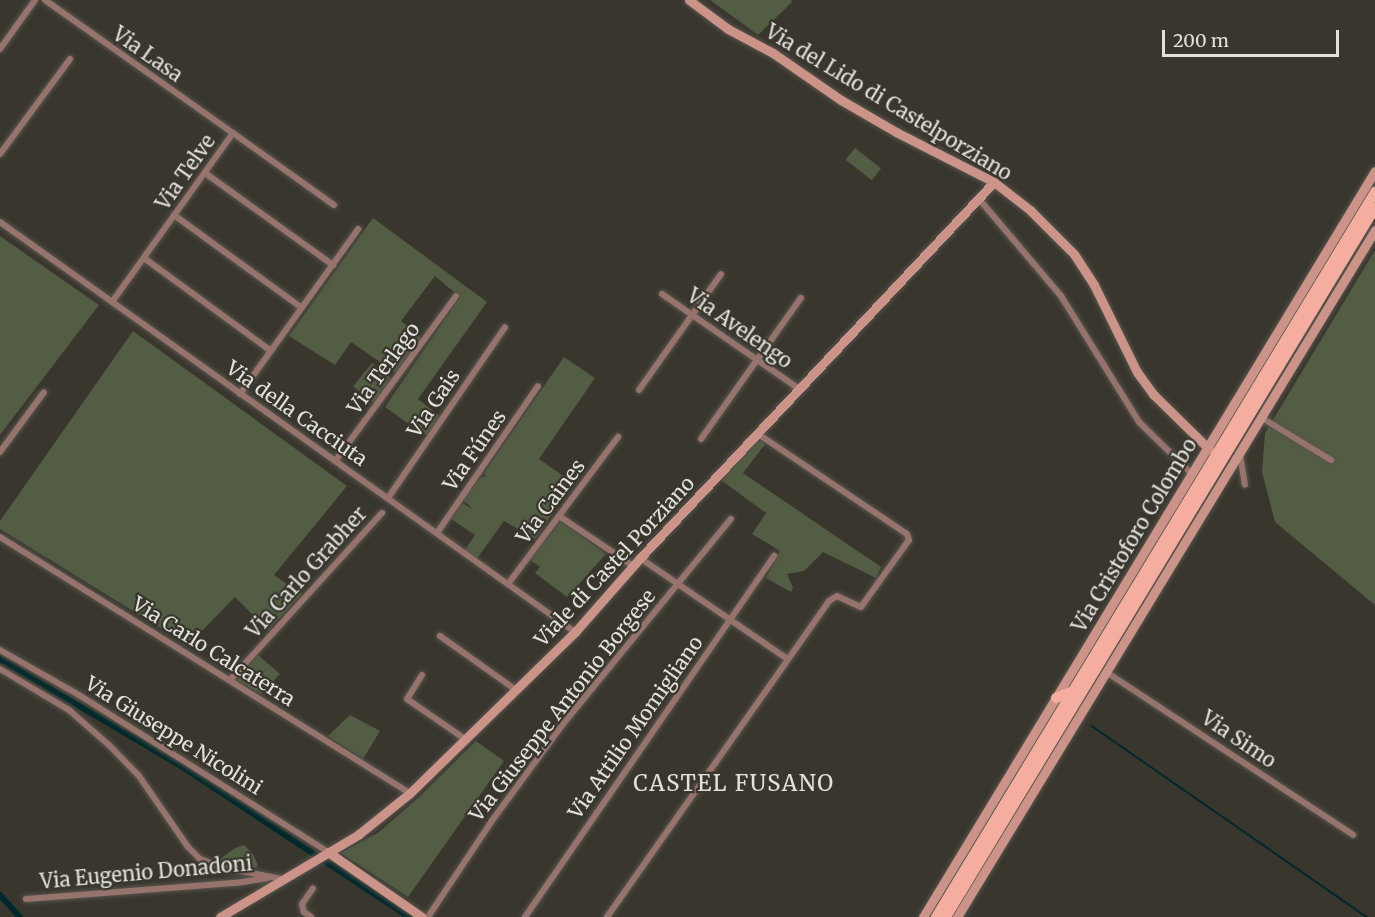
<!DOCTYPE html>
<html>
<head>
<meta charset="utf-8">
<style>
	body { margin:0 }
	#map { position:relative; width:1375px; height:917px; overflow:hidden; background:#39362e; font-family:Merriweather,serif }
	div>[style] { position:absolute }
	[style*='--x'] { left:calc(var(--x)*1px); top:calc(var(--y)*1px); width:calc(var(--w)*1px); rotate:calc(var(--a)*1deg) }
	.green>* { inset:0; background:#535d43; transform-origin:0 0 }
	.stream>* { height:1.5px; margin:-0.75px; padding:0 0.75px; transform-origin:0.75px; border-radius:0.75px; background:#01292b }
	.canal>* { height:6px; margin:-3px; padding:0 3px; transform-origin:3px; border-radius:3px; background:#01292b }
	.roads { filter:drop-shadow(0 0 2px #57554d) drop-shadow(0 0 2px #57554d) }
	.street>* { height:6px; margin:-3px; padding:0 3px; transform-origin:3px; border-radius:3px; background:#96736c }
	.secondary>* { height:9px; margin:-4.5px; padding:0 4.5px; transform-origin:4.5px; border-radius:4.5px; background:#cc9489 }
	.primary>* { height:10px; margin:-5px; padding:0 5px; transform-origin:5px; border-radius:5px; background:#f5ad9f }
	span { translate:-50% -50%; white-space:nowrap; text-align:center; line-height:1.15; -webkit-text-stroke:4.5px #39362e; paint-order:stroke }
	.street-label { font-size:20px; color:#e2e1dc }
	.quarter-label { font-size:22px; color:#e2e1dc; letter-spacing:1.5px }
	.scale { position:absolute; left:1162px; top:30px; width:177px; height:27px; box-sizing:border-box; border:3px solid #e2e1dc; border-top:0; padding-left:8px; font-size:18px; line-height:21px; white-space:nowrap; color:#e2e1dc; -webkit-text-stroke:4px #39362e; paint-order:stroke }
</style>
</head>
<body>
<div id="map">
	<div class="green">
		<i style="clip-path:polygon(710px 0,791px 0,792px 2px,758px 35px)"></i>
		<i style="left:855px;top:148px;width:33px;height:15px;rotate:38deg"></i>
		<i style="clip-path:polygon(373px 218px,487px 302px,418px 399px,440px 416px,426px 436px,385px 407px,460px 297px,435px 276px,401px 321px,422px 338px,396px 373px,351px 342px,335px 365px,289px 336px)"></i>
		<i style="clip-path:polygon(0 236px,99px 305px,0 435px)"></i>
		<i style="clip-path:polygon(1375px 250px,1375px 605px,1275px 522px,1262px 472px,1265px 433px)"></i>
		<i style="clip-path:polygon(133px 331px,347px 486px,274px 575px,302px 594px,268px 630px,235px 597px,188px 645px,0 529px,0 521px)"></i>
		<i style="clip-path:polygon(564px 357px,595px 378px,539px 459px,573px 483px,535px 539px,504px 521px,476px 560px,464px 551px,475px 535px,451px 519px,462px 503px,473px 509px,463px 500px,479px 479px,486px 476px,484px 473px)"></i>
		<i style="left:372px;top:363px;width:27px;height:30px;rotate:39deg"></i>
		<i style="clip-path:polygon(757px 440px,766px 443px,743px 473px,881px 567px,876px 578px,823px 552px,804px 571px,787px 574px,793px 587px,791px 592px,766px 578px,780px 551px,752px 534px,766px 513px,721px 480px)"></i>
		<i style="clip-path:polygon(560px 521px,606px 554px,567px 597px,535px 573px,540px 567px,530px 560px)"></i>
		<i style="clip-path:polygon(258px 655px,280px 674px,261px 694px,236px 680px)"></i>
		<i style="clip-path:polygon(350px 715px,380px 731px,363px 759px,328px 736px)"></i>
		<i style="clip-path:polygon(476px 741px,504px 761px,408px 897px,341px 853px,379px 832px,419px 797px)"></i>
		<i style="clip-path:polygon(244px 845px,253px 854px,258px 865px,256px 868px,216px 862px,235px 848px)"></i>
	</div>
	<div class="stream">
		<i style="--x:1092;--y:726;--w:335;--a:34.8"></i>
	</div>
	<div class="canal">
		<i style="--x:0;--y:659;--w:214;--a:30.6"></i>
		<i style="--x:184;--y:768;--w:270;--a:33.5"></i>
		<i style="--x:0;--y:895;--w:30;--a:48"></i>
	</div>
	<div class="roads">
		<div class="street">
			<i style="--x:45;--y:0;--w:230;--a:35.3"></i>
			<i style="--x:0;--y:49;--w:60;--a:-54.5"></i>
			<i style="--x:0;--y:154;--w:118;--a:-53.6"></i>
			<i style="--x:205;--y:173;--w:158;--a:35.7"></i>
			<i style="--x:979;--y:199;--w:127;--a:49.8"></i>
			<i style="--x:1061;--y:296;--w:148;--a:58.2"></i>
			<i style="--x:1139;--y:422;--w:73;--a:44.4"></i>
			<i style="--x:174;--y:215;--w:158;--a:36"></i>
			<i style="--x:0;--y:222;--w:706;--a:35.49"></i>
			<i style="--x:144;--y:258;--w:157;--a:36.2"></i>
			<i style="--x:662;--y:294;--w:167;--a:34.7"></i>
			<i style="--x:112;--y:302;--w:208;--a:-54.4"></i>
			<i style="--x:233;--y:133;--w:124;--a:35.5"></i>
			<i style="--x:639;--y:390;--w:142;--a:-54.7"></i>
			<i style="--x:240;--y:394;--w:203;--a:-54.4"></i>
			<i style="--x:1262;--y:418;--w:81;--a:31.3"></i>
			<i style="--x:701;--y:439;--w:173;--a:-54.7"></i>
			<i style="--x:0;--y:452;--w:74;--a:-53.7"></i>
			<i style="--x:1240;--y:454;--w:31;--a:81"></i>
			<i style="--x:336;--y:460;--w:203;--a:-53.8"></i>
			<i style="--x:388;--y:498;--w:207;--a:-55.6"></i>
			<i style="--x:559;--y:516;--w:89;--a:34"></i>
			<i style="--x:437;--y:533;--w:178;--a:-55.5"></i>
			<i style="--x:0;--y:537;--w:483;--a:32"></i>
			<i style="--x:640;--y:558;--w:177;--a:34.4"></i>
			<i style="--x:508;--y:584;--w:184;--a:-53.2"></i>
			<i style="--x:440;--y:636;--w:93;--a:35.4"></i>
			<i style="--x:0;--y:650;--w:91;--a:29.7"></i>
			<i style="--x:79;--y:695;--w:294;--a:32.2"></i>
			<i style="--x:0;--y:669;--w:80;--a:30.7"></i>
			<i style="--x:69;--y:710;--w:53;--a:41.2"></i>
			<i style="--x:109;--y:745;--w:43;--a:45.9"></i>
			<i style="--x:139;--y:776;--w:86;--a:55.4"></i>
			<i style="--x:188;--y:847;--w:17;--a:45"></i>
			<i style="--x:200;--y:859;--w:22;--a:21"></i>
			<i style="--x:221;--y:867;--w:62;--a:11.1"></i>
			<i style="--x:1106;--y:672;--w:296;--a:33.4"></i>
			<i style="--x:422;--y:675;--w:28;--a:122"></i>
			<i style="--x:407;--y:699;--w:70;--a:34.6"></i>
			<i style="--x:230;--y:680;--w:226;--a:-47.7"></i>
			<i style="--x:26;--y:899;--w:211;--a:-4.4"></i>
			<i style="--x:236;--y:883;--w:32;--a:-9"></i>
			<i style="--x:311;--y:917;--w:9;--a:-144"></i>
			<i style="--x:304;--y:912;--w:8;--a:-104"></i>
			<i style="--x:302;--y:904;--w:19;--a:-55"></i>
			<i style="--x:428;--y:917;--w:114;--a:-56.4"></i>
			<i style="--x:491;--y:822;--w:122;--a:-53.7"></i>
			<i style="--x:563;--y:724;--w:265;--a:-50.7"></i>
			<i style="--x:525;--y:917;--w:439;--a:-55.4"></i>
			<i style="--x:607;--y:917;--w:386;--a:-54.9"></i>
			<i style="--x:829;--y:601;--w:9;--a:-32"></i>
			<i style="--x:837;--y:596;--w:26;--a:25"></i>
			<i style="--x:861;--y:607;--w:82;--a:-54.4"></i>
			<i style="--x:909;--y:540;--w:6;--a:-108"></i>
			<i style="--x:907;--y:534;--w:179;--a:-146.1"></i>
		</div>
		<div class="secondary">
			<i style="--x:689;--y:0;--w:49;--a:36.6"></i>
			<i style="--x:728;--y:29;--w:51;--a:28.1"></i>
			<i style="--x:773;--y:53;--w:83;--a:34.7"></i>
			<i style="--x:841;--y:100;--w:64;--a:30.2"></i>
			<i style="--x:896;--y:132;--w:110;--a:27"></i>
			<i style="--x:994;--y:182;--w:46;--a:37.9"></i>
			<i style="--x:1030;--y:210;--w:62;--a:45"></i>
			<i style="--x:1074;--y:254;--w:37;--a:57"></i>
			<i style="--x:1094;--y:285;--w:97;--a:63.7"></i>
			<i style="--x:1137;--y:372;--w:29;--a:54"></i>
			<i style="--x:1154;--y:395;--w:77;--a:44.5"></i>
			<i style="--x:328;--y:852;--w:114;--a:34.7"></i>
			<i style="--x:220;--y:917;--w:162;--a:-30.8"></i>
			<i style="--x:359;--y:834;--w:65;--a:-38.8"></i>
			<i style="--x:410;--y:793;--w:231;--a:-44.3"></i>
			<i style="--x:575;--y:632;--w:98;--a:-48.7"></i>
			<i style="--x:640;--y:558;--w:516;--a:-46.73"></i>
			<i style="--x:923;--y:917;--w:872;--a:-58.79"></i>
			<i style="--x:957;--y:917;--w:804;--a:-58.68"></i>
		</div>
		<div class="primary">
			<i style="--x:1056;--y:698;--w:18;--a:-22"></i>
			<i style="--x:936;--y:917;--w:848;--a:-58.8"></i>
			<i style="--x:946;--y:917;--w:829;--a:-58.82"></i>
		</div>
	</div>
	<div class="street-label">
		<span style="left:148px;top:54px;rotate:35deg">Via Lasa</span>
		<span style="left:889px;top:102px;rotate:31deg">Via del Lido di Castelporziano</span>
		<span style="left:185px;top:172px;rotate:-55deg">Via Telve</span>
		<span style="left:740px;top:328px;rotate:35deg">Via Avelengo</span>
		<span style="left:383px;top:368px;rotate:-54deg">Via Terlago</span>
		<span style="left:433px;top:403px;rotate:-56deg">Via Gais</span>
		<span style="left:297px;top:413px;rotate:35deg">Via della Cacciuta</span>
		<span style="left:474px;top:450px;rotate:-55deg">Via Fúnes</span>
		<span style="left:550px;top:501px;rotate:-53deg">Via Caines</span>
		<span style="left:1134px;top:535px;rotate:-59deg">Via Cristoforo Colombo</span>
		<span style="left:614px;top:561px;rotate:-47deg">Viale di Castel Porziano</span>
		<span style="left:306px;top:572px;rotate:-48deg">Via Carlo Grabher</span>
		<span style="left:214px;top:651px;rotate:32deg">Via Carlo Calcaterra</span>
		<span style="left:562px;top:705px;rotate:-52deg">Via Giuseppe Antonio Borgese</span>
		<span style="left:635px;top:727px;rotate:-55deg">Via Attilio Momigliano</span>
		<span style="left:174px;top:735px;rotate:32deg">Via Giuseppe Nicolini</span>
		<span style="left:1239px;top:739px;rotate:34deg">Via Simo</span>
		<span style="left:146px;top:872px;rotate:-5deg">Via Eugenio Donadoni</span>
	</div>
	<div class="quarter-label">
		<span style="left:734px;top:784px">CASTEL FUSANO</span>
	</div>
	<div class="scale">200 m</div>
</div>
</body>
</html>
